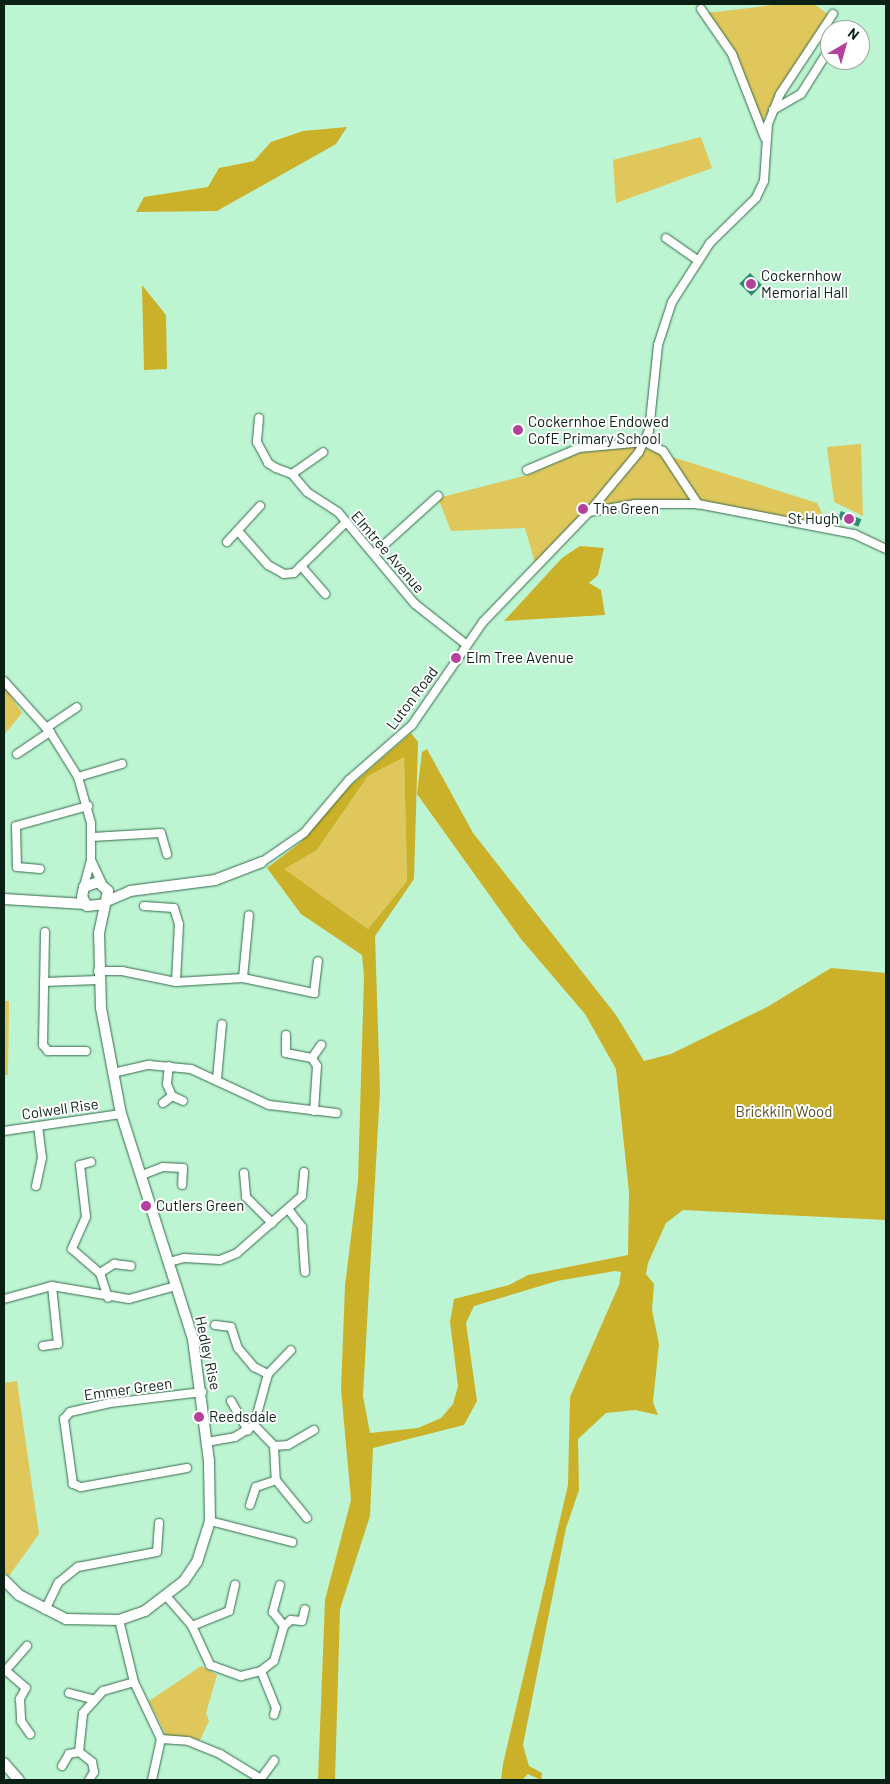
<!DOCTYPE html>
<html>
<head>
<meta charset="utf-8">
<style>
	body { margin:0 }
	#map { position:relative; width:890px; height:1784px; overflow:hidden; background:#bdf5d2; font-family:Barlow,sans-serif }
	div>[style] { position:absolute }
	[style*='--x'] { left:calc(var(--x)*1px); top:calc(var(--y)*1px); width:calc(var(--w)*1px); rotate:calc(var(--a)*1deg) }
	.green>* { inset:0; background:#dfc75c }
	.forest>* { inset:0; background:#cbb029 }
	.building>* { inset:0; background:#318977; transform-origin:0 0 }
	.roads { filter:drop-shadow(0 0 1px #35694b) drop-shadow(0 0 1px #35694b) }
	.minor>* { height:8px; margin:-4px; padding:0 4px; transform-origin:4px; border-radius:4px; background:#fff }
	.tertiary>* { height:10px; margin:-5px; padding:0 5px; transform-origin:5px; border-radius:5px; background:#fff }
	.dots>* { width:14px; height:14px; translate:-50% -50%; box-sizing:border-box; border:2px solid #fff; border-radius:50% }
	span { translate:-50% -50%; white-space:nowrap; text-align:center; line-height:1.15; -webkit-text-stroke:4px #fff; paint-order:stroke }
	.poi-label { font-size:15px; color:#0a2014 }
	.left { translate:0 -50%; text-align:left }
	.right { translate:-100% -50%; text-align:right }
	.street-label { font-size:15px; color:#0a2014 }
	.park-label { font-size:15px; color:#5c511f }
	.frame { position:absolute; inset:0; border:5px solid #0a2014; pointer-events:none }
	.north { position:absolute; left:820px; top:20px; width:50px; height:50px; box-sizing:border-box; background:#fff; border:1px solid #9da6a1; border-radius:50%; rotate:38deg; font-size:14px; font-weight:700; line-height:20px; text-align:center; color:#0a2014 }
	.north::after { content:''; display:block; margin:auto; width:18px; height:22px; background:#b4419b; clip-path:polygon(50% 0,100% 100%,50% 72%,0 100%) }
</style>
</head>
<body>
<div id="map">
	<div class="green">
		<i style="clip-path:polygon(782px 4px,814px 4px,829px 15px,761px 123px,734px 52px,706px 13px)"></i>
		<i style="clip-path:polygon(701px 137px,712px 168px,616px 203px,613px 160px)"></i>
		<i style="clip-path:polygon(861px 444px,863px 516px,834px 502px,827px 447px)"></i>
		<i style="clip-path:polygon(638px 446px,817px 503px,828px 525px,682px 501px,628px 501px,580px 516px,535px 563px,525px 528px,451px 531px,438px 498px,528px 475px,581px 452px)"></i>
		<i style="clip-path:polygon(4px 685px,22px 713px,4px 735px)"></i>
		<i style="clip-path:polygon(404px 756px,407px 881px,368px 929px,283px 869px,317px 850px,368px 776px)"></i>
		<i style="clip-path:polygon(4px 1001px,9px 1001px,8px 1075px,4px 1075px)"></i>
		<i style="clip-path:polygon(17px 1381px,39px 1534px,9px 1576px,4px 1572px,4px 1383px)"></i>
		<i style="clip-path:polygon(201px 1666px,217px 1675px,206px 1713px,209px 1721px,200px 1740px,166px 1735px,149px 1701px)"></i>
	</div>
	<div class="forest">
		<i style="clip-path:polygon(347px 127px,336px 144px,217px 211px,136px 212px,144px 197px,208px 187px,219px 168px,254px 161px,271px 142px,303px 131px)"></i>
		<i style="clip-path:polygon(142px 285px,166px 315px,167px 369px,144px 370px)"></i>
		<i style="clip-path:polygon(580px 546px,604px 548px,598px 575px,589px 583px,601px 590px,605px 615px,504px 621px,562px 558px)"></i>
		<i style="clip-path:polygon(evenodd,411px 733px,418px 742px,414px 879px,375px 936px,380px 1091px,363px 1396px,370px 1433px,418px 1428px,441px 1418px,453px 1404px,458px 1386px,450px 1322px,454px 1299px,509px 1285px,528px 1275px,628px 1255px,629px 1192px,616px 1069px,585px 1014px,521px 939px,417px 794px,422px 752px,427px 749px,473px 833px,616px 1015px,644px 1061px,671px 1054px,769px 1006px,831px 968px,886px 973px,886px 1220px,683px 1210px,666px 1223px,648px 1263px,646px 1274px,654px 1284px,652px 1310px,659px 1344px,653px 1402px,658px 1415px,635px 1410px,606px 1413px,578px 1439px,579px 1490px,566px 1528px,523px 1745px,529px 1766px,542px 1773px,541px 1780px,528px 1774px,522px 1780px,501px 1780px,503px 1764px,568px 1485px,570px 1397px,619px 1285px,621px 1272px,615px 1271px,557px 1281px,474px 1306px,466px 1323px,477px 1401px,464px 1425px,373px 1448px,370px 1516px,340px 1609px,335px 1780px,318px 1780px,325px 1600px,351px 1500px,341px 1389px,345px 1286px,358px 1180px,364px 977px,362px 955px,301px 914px,267px 868px,300px 843px,349px 787px,411px 733px,404px 757px,407px 881px,368px 929px,284px 869px,317px 850px,368px 776px,404px 757px)"></i>
	</div>
	<div class="building">
		<i style="left:750px;top:273px;width:17px;height:15px;rotate:45deg"></i>
		<i style="left:841px;top:511px;width:22px;height:8px;rotate:22deg"></i>
	</div>
	<div class="roads">
		<div class="minor">
			<i style="--x:701;--y:9;--w:55;--a:55.4"></i>
			<i style="--x:732;--y:54;--w:90;--a:68.6"></i>
			<i style="--x:773;--y:110;--w:32;--a:-30"></i>
			<i style="--x:801;--y:94;--w:54;--a:-57.8"></i>
			<i style="--x:666;--y:238;--w:39;--a:35"></i>
			<i style="--x:259;--y:418;--w:24;--a:95"></i>
			<i style="--x:257;--y:442;--w:24;--a:62"></i>
			<i style="--x:268;--y:463;--w:9;--a:32"></i>
			<i style="--x:276;--y:468;--w:17;--a:21"></i>
			<i style="--x:292;--y:474;--w:38;--a:-35"></i>
			<i style="--x:527;--y:470;--w:56;--a:-22.9"></i>
			<i style="--x:579;--y:448;--w:66;--a:-5.2"></i>
			<i style="--x:645;--y:442;--w:20;--a:27"></i>
			<i style="--x:663;--y:451;--w:64;--a:56.6"></i>
			<i style="--x:292;--y:474;--w:23;--a:50"></i>
			<i style="--x:307;--y:492;--w:37;--a:33"></i>
			<i style="--x:338;--y:512;--w:120;--a:50.1"></i>
			<i style="--x:415;--y:604;--w:66;--a:38.3"></i>
			<i style="--x:589;--y:512;--w:47;--a:-9.9"></i>
			<i style="--x:635;--y:504;--w:63;--a:0"></i>
			<i style="--x:698;--y:504;--w:159;--a:10.9"></i>
			<i style="--x:854;--y:534;--w:35;--a:25"></i>
			<i style="--x:238;--y:531;--w:45;--a:48.6"></i>
			<i style="--x:268;--y:565;--w:18;--a:29"></i>
			<i style="--x:284;--y:574;--w:10;--a:-6"></i>
			<i style="--x:294;--y:573;--w:70;--a:-44.4"></i>
			<i style="--x:227;--y:542;--w:49;--a:-47.5"></i>
			<i style="--x:375;--y:553;--w:85;--a:-42.1"></i>
			<i style="--x:301;--y:566;--w:37;--a:49"></i>
			<i style="--x:4;--y:681;--w:69;--a:48"></i>
			<i style="--x:50;--y:732;--w:53;--a:58.1"></i>
			<i style="--x:78;--y:777;--w:48;--a:74.2"></i>
			<i style="--x:91;--y:823;--w:37;--a:90"></i>
			<i style="--x:91;--y:860;--w:28;--a:105"></i>
			<i style="--x:46;--y:728;--w:37;--a:-34"></i>
			<i style="--x:17;--y:754;--w:40;--a:-34"></i>
			<i style="--x:78;--y:777;--w:46;--a:-16.5"></i>
			<i style="--x:92;--y:837;--w:69;--a:-3.3"></i>
			<i style="--x:161;--y:833;--w:22;--a:74"></i>
			<i style="--x:91;--y:860;--w:26;--a:65"></i>
			<i style="--x:262;--y:862;--w:51;--a:-34.6"></i>
			<i style="--x:304;--y:833;--w:70;--a:-49.7"></i>
			<i style="--x:349;--y:780;--w:84;--a:-41.1"></i>
			<i style="--x:412;--y:725;--w:125;--a:-55.4"></i>
			<i style="--x:483;--y:622;--w:153;--a:-46.1"></i>
			<i style="--x:589;--y:512;--w:78;--a:-50.2"></i>
			<i style="--x:639;--y:452;--w:23;--a:-65"></i>
			<i style="--x:649;--y:431;--w:86;--a:-84"></i>
			<i style="--x:658;--y:345;--w:45;--a:-72"></i>
			<i style="--x:672;--y:302;--w:70;--a:-57.2"></i>
			<i style="--x:710;--y:243;--w:64;--a:-44.4"></i>
			<i style="--x:756;--y:198;--w:19;--a:-65"></i>
			<i style="--x:764;--y:181;--w:57;--a:-86"></i>
			<i style="--x:768;--y:124;--w:32;--a:-68"></i>
			<i style="--x:780;--y:94;--w:96;--a:-56.5"></i>
			<i style="--x:40;--y:869;--w:23;--a:-175"></i>
			<i style="--x:17;--y:867;--w:41;--a:-91.4"></i>
			<i style="--x:16;--y:826;--w:75;--a:-15.5"></i>
			<i style="--x:144;--y:906;--w:30;--a:4"></i>
			<i style="--x:174;--y:908;--w:17;--a:73"></i>
			<i style="--x:179;--y:924;--w:58;--a:93"></i>
			<i style="--x:45;--y:932;--w:113;--a:91"></i>
			<i style="--x:43;--y:1045;--w:8;--a:50"></i>
			<i style="--x:48;--y:1051;--w:38;--a:0"></i>
			<i style="--x:98;--y:971;--w:24;--a:0"></i>
			<i style="--x:122;--y:971;--w:55;--a:11.5"></i>
			<i style="--x:176;--y:982;--w:67;--a:-3.4"></i>
			<i style="--x:243;--y:978;--w:73;--a:11.9"></i>
			<i style="--x:314;--y:993;--w:32;--a:-83"></i>
			<i style="--x:243;--y:978;--w:63;--a:-84.6"></i>
			<i style="--x:44;--y:982;--w:54;--a:-2.1"></i>
			<i style="--x:286;--y:1035;--w:18;--a:90"></i>
			<i style="--x:286;--y:1053;--w:26;--a:11"></i>
			<i style="--x:312;--y:1058;--w:9;--a:58"></i>
			<i style="--x:317;--y:1066;--w:45;--a:93.8"></i>
			<i style="--x:312;--y:1058;--w:16;--a:-55"></i>
			<i style="--x:113;--y:1073;--w:37;--a:-13"></i>
			<i style="--x:149;--y:1065;--w:42;--a:5.4"></i>
			<i style="--x:191;--y:1069;--w:86;--a:24.8"></i>
			<i style="--x:269;--y:1105;--w:68;--a:6.7"></i>
			<i style="--x:217;--y:1079;--w:55;--a:-84.8"></i>
			<i style="--x:172;--y:1096;--w:12;--a:24"></i>
			<i style="--x:163;--y:1103;--w:11;--a:-38"></i>
			<i style="--x:172;--y:1096;--w:13;--a:-113"></i>
			<i style="--x:167;--y:1084;--w:18;--a:-84"></i>
			<i style="--x:4;--y:1131;--w:118;--a:-8.3"></i>
			<i style="--x:91;--y:1162;--w:11;--a:165"></i>
			<i style="--x:80;--y:1165;--w:52;--a:83.4"></i>
			<i style="--x:86;--y:1217;--w:35;--a:114"></i>
			<i style="--x:72;--y:1249;--w:37;--a:41"></i>
			<i style="--x:100;--y:1273;--w:26;--a:72"></i>
			<i style="--x:244;--y:1173;--w:24;--a:85"></i>
			<i style="--x:246;--y:1197;--w:37;--a:45"></i>
			<i style="--x:142;--y:1175;--w:22;--a:-21"></i>
			<i style="--x:163;--y:1167;--w:20;--a:3"></i>
			<i style="--x:183;--y:1168;--w:17;--a:93"></i>
			<i style="--x:36;--y:1186;--w:29;--a:-78"></i>
			<i style="--x:42;--y:1158;--w:32;--a:-97"></i>
			<i style="--x:288;--y:1209;--w:23;--a:52"></i>
			<i style="--x:302;--y:1227;--w:45;--a:86.2"></i>
			<i style="--x:169;--y:1262;--w:16;--a:-15"></i>
			<i style="--x:184;--y:1258;--w:36;--a:3"></i>
			<i style="--x:220;--y:1260;--w:18;--a:-22"></i>
			<i style="--x:237;--y:1253;--w:86;--a:-41.2"></i>
			<i style="--x:302;--y:1196;--w:24;--a:-85"></i>
			<i style="--x:100;--y:1273;--w:17;--a:-33"></i>
			<i style="--x:114;--y:1264;--w:17;--a:7"></i>
			<i style="--x:4;--y:1299;--w:50;--a:-15.2"></i>
			<i style="--x:52;--y:1286;--w:78;--a:9.6"></i>
			<i style="--x:129;--y:1299;--w:49;--a:-15.5"></i>
			<i style="--x:215;--y:1325;--w:16;--a:7"></i>
			<i style="--x:231;--y:1327;--w:22;--a:72"></i>
			<i style="--x:238;--y:1348;--w:25;--a:50"></i>
			<i style="--x:254;--y:1367;--w:16;--a:27"></i>
			<i style="--x:43;--y:1346;--w:15;--a:-8"></i>
			<i style="--x:58;--y:1344;--w:58;--a:-95.9"></i>
			<i style="--x:231;--y:1401;--w:34;--a:60"></i>
			<i style="--x:254;--y:1425;--w:29;--a:46"></i>
			<i style="--x:274;--y:1446;--w:34;--a:87"></i>
			<i style="--x:276;--y:1480;--w:49;--a:50.8"></i>
			<i style="--x:207;--y:1442;--w:28;--a:-10"></i>
			<i style="--x:235;--y:1437;--w:22;--a:-32"></i>
			<i style="--x:254;--y:1425;--w:53;--a:-74.6"></i>
			<i style="--x:268;--y:1374;--w:33;--a:-46"></i>
			<i style="--x:274;--y:1446;--w:14;--a:-4"></i>
			<i style="--x:288;--y:1445;--w:30;--a:-30"></i>
			<i style="--x:187;--y:1468;--w:108;--a:169.8"></i>
			<i style="--x:81;--y:1487;--w:9;--a:-159"></i>
			<i style="--x:73;--y:1484;--w:66;--a:-97.9"></i>
			<i style="--x:64;--y:1419;--w:9;--a:-49"></i>
			<i style="--x:70;--y:1412;--w:41;--a:-12.7"></i>
			<i style="--x:110;--y:1403;--w:93;--a:-6.8"></i>
			<i style="--x:250;--y:1505;--w:19;--a:-72"></i>
			<i style="--x:256;--y:1487;--w:21;--a:-19"></i>
			<i style="--x:210;--y:1521;--w:85;--a:14.4"></i>
			<i style="--x:280;--y:1585;--w:28;--a:105"></i>
			<i style="--x:273;--y:1612;--w:18;--a:52"></i>
			<i style="--x:167;--y:1597;--w:38;--a:49"></i>
			<i style="--x:192;--y:1626;--w:43;--a:65.2"></i>
			<i style="--x:210;--y:1665;--w:33;--a:20"></i>
			<i style="--x:241;--y:1676;--w:21;--a:-14"></i>
			<i style="--x:261;--y:1671;--w:16;--a:-38"></i>
			<i style="--x:274;--y:1661;--w:36;--a:-74"></i>
			<i style="--x:284;--y:1626;--w:9;--a:-41"></i>
			<i style="--x:291;--y:1620;--w:11;--a:5"></i>
			<i style="--x:302;--y:1621;--w:12;--a:-76"></i>
			<i style="--x:45;--y:1610;--w:30;--a:-64"></i>
			<i style="--x:58;--y:1583;--w:26;--a:-39"></i>
			<i style="--x:78;--y:1567;--w:80;--a:-10.8"></i>
			<i style="--x:157;--y:1552;--w:29;--a:-86"></i>
			<i style="--x:192;--y:1626;--w:40;--a:-22"></i>
			<i style="--x:229;--y:1611;--w:27;--a:-77"></i>
			<i style="--x:4;--y:1669;--w:29;--a:41"></i>
			<i style="--x:26;--y:1688;--w:13;--a:119"></i>
			<i style="--x:20;--y:1699;--w:22;--a:87"></i>
			<i style="--x:21;--y:1721;--w:16;--a:55"></i>
			<i style="--x:6;--y:1670;--w:32;--a:-49"></i>
			<i style="--x:261;--y:1671;--w:40;--a:68"></i>
			<i style="--x:276;--y:1708;--w:7;--a:106"></i>
			<i style="--x:134;--y:1682;--w:63;--a:64.7"></i>
			<i style="--x:161;--y:1739;--w:42;--a:102.4"></i>
			<i style="--x:69;--y:1693;--w:24;--a:15"></i>
			<i style="--x:161;--y:1739;--w:27;--a:4"></i>
			<i style="--x:188;--y:1741;--w:35;--a:22"></i>
			<i style="--x:220;--y:1754;--w:48;--a:31.4"></i>
			<i style="--x:62;--y:1766;--w:14;--a:-60"></i>
			<i style="--x:69;--y:1754;--w:10;--a:-11"></i>
			<i style="--x:89;--y:1780;--w:9;--a:-58"></i>
			<i style="--x:94;--y:1772;--w:10;--a:-101"></i>
			<i style="--x:92;--y:1762;--w:16;--a:-142"></i>
			<i style="--x:79;--y:1752;--w:39;--a:-84"></i>
			<i style="--x:83;--y:1713;--w:30;--a:-48"></i>
			<i style="--x:103;--y:1691;--w:32;--a:-16"></i>
			<i style="--x:134;--y:1682;--w:64;--a:-103.6"></i>
			<i style="--x:260;--y:1780;--w:24;--a:-54"></i>
		</div>
		<div class="tertiary">
			<i style="--x:4;--y:899;--w:81;--a:3.5"></i>
			<i style="--x:107;--y:901;--w:25;--a:-23"></i>
			<i style="--x:130;--y:891;--w:86;--a:-7.4"></i>
			<i style="--x:215;--y:880;--w:50;--a:-21"></i>
			<i style="--x:4;--y:1580;--w:21;--a:45"></i>
			<i style="--x:19;--y:1595;--w:53;--a:27.1"></i>
			<i style="--x:66;--y:1619;--w:53;--a:1.1"></i>
			<i style="--x:119;--y:1620;--w:28;--a:-19"></i>
			<i style="--x:145;--y:1611;--w:49;--a:-37.6"></i>
			<i style="--x:184;--y:1581;--w:23;--a:-56"></i>
			<i style="--x:197;--y:1562;--w:43;--a:-72.4"></i>
			<i style="--x:210;--y:1521;--w:60;--a:-91"></i>
			<i style="--x:209;--y:1461;--w:123;--a:-97.5"></i>
			<i style="--x:193;--y:1339;--w:236;--a:-107.7"></i>
			<i style="--x:121;--y:1114;--w:108;--a:-100.7"></i>
			<i style="--x:101;--y:1008;--w:75;--a:-91.5"></i>
			<i style="--x:99;--y:933;--w:43;--a:-77.9"></i>
			<i style="--x:108;--y:891;--w:13;--a:-138"></i>
			<i style="--x:98;--y:882;--w:15;--a:160"></i>
			<i style="--x:84;--y:887;--w:10;--a:101"></i>
			<i style="--x:82;--y:897;--w:10;--a:61"></i>
			<i style="--x:87;--y:906;--w:18;--a:-6"></i>
			<i style="--x:4;--y:1763;--w:23;--a:49"></i>
		</div>
	</div>
	<div class="dots">
		<i style="left:751px;top:284px;background:#b4419b"></i>
		<i style="left:518px;top:430px;background:#b4419b"></i>
		<i style="left:583px;top:509px;background:#b4419b"></i>
		<i style="left:849px;top:519px;background:#b4419b"></i>
		<i style="left:456px;top:658px;background:#b4419b"></i>
		<i style="left:146px;top:1206px;background:#b4419b"></i>
		<i style="left:199px;top:1417px;background:#b4419b"></i>
	</div>
	<div class="poi-label">
		<span class="left" style="left:761px;top:284px">Cockernhow<br>Memorial Hall</span>
		<span class="left" style="left:528px;top:430px">Cockernhoe Endowed<br>CofE Primary School</span>
		<span class="left" style="left:593px;top:509px">The Green</span>
		<span class="right" style="left:839px;top:519px">St Hugh</span>
		<span class="left" style="left:466px;top:658px">Elm Tree Avenue</span>
		<span class="left" style="left:156px;top:1206px">Cutlers Green</span>
		<span class="left" style="left:209px;top:1417px">Reedsdale</span>
	</div>
	<div class="street-label">
		<span style="left:388px;top:552px;rotate:49deg">Elmtree Avenue</span>
		<span style="left:412px;top:698px;rotate:-53deg">Luton Road</span>
		<span style="left:60px;top:1109px;rotate:-8deg">Colwell Rise</span>
		<span style="left:208px;top:1353px;rotate:78deg">Hedley Rise</span>
		<span style="left:128px;top:1389px;rotate:-8deg">Emmer Green</span>
	</div>
	<div class="park-label">
		<span style="left:784px;top:1112px">Brickkiln Wood</span>
	</div>
	<div class="frame"></div>
	<div class="north">N</div>
</div>
</body>
</html>
